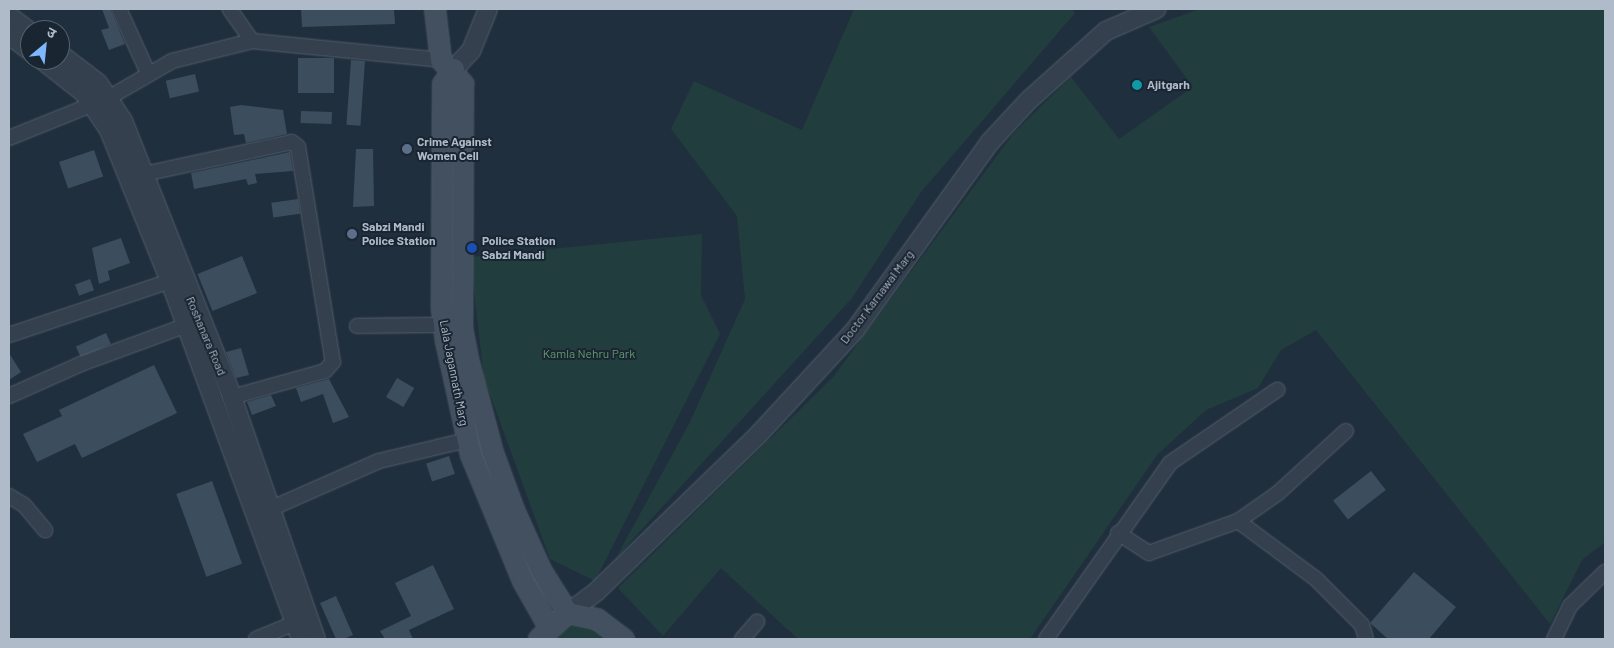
<!DOCTYPE html>
<html>
<head>
<meta charset="utf-8">
<style>
	body { margin:0 }
	#map { position:relative; width:1614px; height:648px; overflow:hidden; background:#202f3d; font-family:Barlow,"Noto Sans Devanagari",sans-serif }
	div>[style] { position:absolute }
	[style*='--x'] { left:calc(var(--x)*1px); top:calc(var(--y)*1px); width:calc(var(--w)*1px); rotate:calc(var(--a)*1deg) }
	.green>* { inset:0; background:#223d3e }
	.building>* { inset:0; background:#3c4d5d; transform-origin:0 0 }
	.roads { filter:drop-shadow(0 0 1px #535e6b) drop-shadow(0 0 1px #535e6b) }
	.minor>* { height:14px; margin:-7px; padding:0 7px; transform-origin:7px; border-radius:7px; background:#34404d }
	.tertiary>* { height:18px; margin:-9px; padding:0 9px; transform-origin:9px; border-radius:9px; background:#34404d }
	.secondary>* { height:20px; margin:-10px; padding:0 10px; transform-origin:10px; border-radius:10px; background:#425060 }
	.dots>* { width:14px; height:14px; translate:-50% -50%; box-sizing:border-box; border:2px solid #1a2532; border-radius:50% }
	span { translate:-50% -50%; white-space:nowrap; text-align:center; line-height:1.15; -webkit-text-stroke:4px #1a2532; paint-order:stroke }
	.poi-label { font-size:12px; color:#b0bbc9; font-weight:700 }
	.left { translate:0 -50%; text-align:left }
	.street-label { font-size:12px; color:#b0bbc9 }
	.park-label { font-size:12px; color:#659c6d }
	.frame { position:absolute; inset:0; border:10px solid #b0bbc9; pointer-events:none }
	.north { position:absolute; left:20px; top:20px; width:50px; height:50px; box-sizing:border-box; background:#1a2532; border:1px solid #56616e; border-radius:50%; rotate:28deg; font-size:14px; font-weight:700; line-height:20px; text-align:center; color:#b0bbc9 }
	.north::after { content:''; display:block; margin:auto; width:18px; height:22px; background:#7eb9ff; clip-path:polygon(50% 0,100% 100%,50% 72%,0 100%) }
</style>
</head>
<body>
<div id="map">
	<div class="green">
		<i style="clip-path:polygon(854px 9px,1072px 9px,1075px 13px,921px 192px,852px 298px,616px 558px,690px 422px,745px 299px,737px 216px,671px 129px,694px 81px,802px 130px)"></i>
		<i style="clip-path:polygon(1200px 9px,1605px 9px,1605px 542px,1582px 560px,1550px 624px,1316px 330px,1281px 350px,1258px 388px,1206px 410px,1157px 455px,1030px 639px,798px 639px,721px 568px,663px 636px,618px 588px,833px 377px,1013px 134px,1071px 77px,1119px 139px,1193px 87px,1149px 27px)"></i>
		<i style="clip-path:polygon(702px 234px,701px 295px,720px 334px,595px 581px,550px 559px,484px 378px,470px 257px)"></i>
		<i style="clip-path:polygon(585px 621px,612px 639px,545px 639px,567px 623px)"></i>
	</div>
	<div class="building">
		<i style="clip-path:polygon(102px 9px,110px 9px,125px 44px,109px 50px,101px 30px,109px 28px)"></i>
		<i style="clip-path:polygon(301px 9px,394px 9px,395px 24px,302px 27px)"></i>
		<i style="left:298px;top:58px;width:36px;height:35px"></i>
		<i style="left:351px;top:60px;width:14px;height:65px;rotate:4deg"></i>
		<i style="left:195px;top:74px;width:18px;height:30px;rotate:77deg"></i>
		<i style="clip-path:polygon(241px 105px,283px 110px,287px 134px,246px 143px,244px 134px,234px 135px,230px 107px)"></i>
		<i style="left:301px;top:111px;width:31px;height:12px;rotate:2deg"></i>
		<i style="clip-path:polygon(356px 149px,373px 149px,374px 206px,353px 207px)"></i>
		<i style="left:94px;top:150px;width:28px;height:37px;rotate:71deg"></i>
		<i style="clip-path:polygon(290px 152px,293px 171px,255px 174px,257px 183px,248px 185px,246px 179px,194px 189px,191px 173px)"></i>
		<i style="left:298px;top:199px;width:15px;height:27px;rotate:82deg"></i>
		<i style="clip-path:polygon(121px 238px,130px 263px,108px 271px,110px 280px,99px 284px,92px 248px)"></i>
		<i style="left:242px;top:256px;width:40px;height:48px;rotate:68deg"></i>
		<i style="left:90px;top:279px;width:12px;height:16px;rotate:70deg"></i>
		<i style="left:106px;top:333px;width:12px;height:33px;rotate:66deg"></i>
		<i style="clip-path:polygon(241px 348px,249px 375px,236px 378px,226px 352px)"></i>
		<i style="clip-path:polygon(9px 353px,21px 372px,9px 380px)"></i>
		<i style="clip-path:polygon(154px 365px,177px 413px,82px 458px,75px 444px,37px 462px,23px 434px,62px 416px,59px 410px)"></i>
		<i style="left:397px;top:378px;width:20px;height:22px;rotate:30deg"></i>
		<i style="clip-path:polygon(329px 379px,349px 417px,333px 423px,323px 394px,301px 402px,296px 388px)"></i>
		<i style="clip-path:polygon(271px 395px,276px 406px,252px 415px,247px 402px)"></i>
		<i style="left:449px;top:456px;width:19px;height:24px;rotate:72deg"></i>
		<i style="left:1371px;top:471px;width:24px;height:48px;rotate:52deg"></i>
		<i style="left:212px;top:481px;width:88px;height:38px;rotate:70deg"></i>
		<i style="clip-path:polygon(433px 565px,454px 609px,409px 630px,413px 639px,385px 639px,380px 631px,411px 616px,395px 583px)"></i>
		<i style="clip-path:polygon(1414px 572px,1456px 607px,1429px 639px,1388px 639px,1370px 623px)"></i>
		<i style="clip-path:polygon(336px 596px,353px 635px,344px 639px,336px 639px,320px 603px)"></i>
	</div>
	<div class="roads">
		<div class="minor">
			<i style="--x:119;--y:9;--w:70;--a:65.6"></i>
			<i style="--x:252;--y:41;--w:190;--a:5.7"></i>
			<i style="--x:110;--y:97;--w:72;--a:-30.1"></i>
			<i style="--x:172;--y:61;--w:82;--a:-14"></i>
			<i style="--x:252;--y:41;--w:39;--a:-125"></i>
			<i style="--x:9;--y:138;--w:91;--a:-22"></i>
			<i style="--x:144;--y:174;--w:151;--a:-12.2"></i>
			<i style="--x:292;--y:142;--w:8;--a:40"></i>
			<i style="--x:298;--y:147;--w:218;--a:80.8"></i>
			<i style="--x:333;--y:362;--w:12;--a:132"></i>
			<i style="--x:325;--y:371;--w:97;--a:164.4"></i>
			<i style="--x:357;--y:326;--w:86;--a:-0.7"></i>
			<i style="--x:9;--y:335;--w:179;--a:-18.5"></i>
			<i style="--x:9;--y:396;--w:79;--a:-24"></i>
			<i style="--x:81;--y:364;--w:113;--a:-20.2"></i>
			<i style="--x:9;--y:496;--w:17;--a:31"></i>
			<i style="--x:24;--y:505;--w:33;--a:50"></i>
			<i style="--x:270;--y:509;--w:119;--a:-23.8"></i>
			<i style="--x:379;--y:461;--w:90;--a:-13.4"></i>
			<i style="--x:1238;--y:521;--w:49;--a:-35"></i>
			<i style="--x:1278;--y:493;--w:92;--a:-42.4"></i>
			<i style="--x:1118;--y:533;--w:37;--a:33"></i>
			<i style="--x:1149;--y:553;--w:95;--a:-19.8"></i>
			<i style="--x:1238;--y:521;--w:97;--a:36.6"></i>
			<i style="--x:1316;--y:579;--w:65;--a:45"></i>
			<i style="--x:1362;--y:625;--w:15;--a:74"></i>
			<i style="--x:256;--y:639;--w:42;--a:-22.3"></i>
			<i style="--x:742;--y:639;--w:23;--a:-49"></i>
			<i style="--x:1046;--y:639;--w:215;--a:-54.8"></i>
			<i style="--x:1170;--y:463;--w:130;--a:-34.3"></i>
			<i style="--x:1554;--y:639;--w:37;--a:-64"></i>
			<i style="--x:1570;--y:606;--w:49;--a:-44.2"></i>
		</div>
		<div class="tertiary">
			<i style="--x:9;--y:16;--w:26;--a:37"></i>
			<i style="--x:9;--y:35;--w:26;--a:37"></i>
			<i style="--x:60;--y:54;--w:48;--a:37.3"></i>
			<i style="--x:98;--y:83;--w:45;--a:56.7"></i>
			<i style="--x:123;--y:121;--w:297;--a:68.4"></i>
			<i style="--x:232;--y:397;--w:256;--a:70.9"></i>
			<i style="--x:42;--y:60;--w:53;--a:38.2"></i>
			<i style="--x:84;--y:93;--w:45;--a:56"></i>
			<i style="--x:109;--y:130;--w:163;--a:68"></i>
			<i style="--x:170;--y:281;--w:381;--a:69.9"></i>
			<i style="--x:454;--y:69;--w:25;--a:-47"></i>
			<i style="--x:471;--y:51;--w:45;--a:-68"></i>
			<i style="--x:568;--y:613;--w:36;--a:-37"></i>
			<i style="--x:597;--y:591;--w:224;--a:-44.1"></i>
			<i style="--x:758;--y:435;--w:143;--a:-47.3"></i>
			<i style="--x:855;--y:330;--w:231;--a:-54.3"></i>
			<i style="--x:990;--y:142;--w:57;--a:-47.1"></i>
			<i style="--x:1029;--y:100;--w:103;--a:-41.9"></i>
			<i style="--x:1106;--y:31;--w:55;--a:-23.7"></i>
		</div>
		<div class="secondary">
			<i style="--x:435;--y:9;--w:51;--a:83.3"></i>
			<i style="--x:441;--y:60;--w:33;--a:47"></i>
			<i style="--x:463;--y:84;--w:244;--a:90.2"></i>
			<i style="--x:462;--y:328;--w:32;--a:79"></i>
			<i style="--x:468;--y:359;--w:97;--a:75.1"></i>
			<i style="--x:493;--y:453;--w:61;--a:69.8"></i>
			<i style="--x:514;--y:510;--w:66;--a:65.8"></i>
			<i style="--x:541;--y:570;--w:51;--a:57.9"></i>
			<i style="--x:454;--y:69;--w:19;--a:126"></i>
			<i style="--x:443;--y:84;--w:225;--a:90.3"></i>
			<i style="--x:442;--y:309;--w:32;--a:83"></i>
			<i style="--x:446;--y:341;--w:117;--a:77.6"></i>
			<i style="--x:471;--y:455;--w:136;--a:67.6"></i>
			<i style="--x:523;--y:581;--w:55;--a:60.6"></i>
			<i style="--x:539;--y:639;--w:39;--a:-42"></i>
			<i style="--x:568;--y:613;--w:30;--a:12"></i>
			<i style="--x:597;--y:619;--w:34;--a:37"></i>
		</div>
	</div>
	<div class="dots">
		<i style="left:1137px;top:85px;background:#0f9aa8"></i>
		<i style="left:407px;top:149px;background:#5c6f8a"></i>
		<i style="left:352px;top:234px;background:#5c6f8a"></i>
		<i style="left:472px;top:248px;background:#1a4fb4"></i>
	</div>
	<div class="poi-label">
		<span class="left" style="left:1147px;top:85px">Ajitgarh</span>
		<span class="left" style="left:417px;top:149px">Crime Against<br>Women Cell</span>
		<span class="left" style="left:362px;top:234px">Sabzi Mandi<br>Police Station</span>
		<span class="left" style="left:482px;top:248px">Police Station<br>Sabzi Mandi</span>
	</div>
	<div class="street-label">
		<span style="left:877px;top:297px;rotate:-53deg">Doctor Karnawal Marg</span>
		<span style="left:206px;top:336px;rotate:67deg">Roshanara Road</span>
		<span style="left:454px;top:373px;rotate:79deg">Lala Jagannath Marg</span>
	</div>
	<div class="park-label">
		<span style="left:589px;top:354px">Kamla Nehru Park</span>
	</div>
	<div class="frame"></div>
	<div class="north">उ</div>
</div>
</body>
</html>
